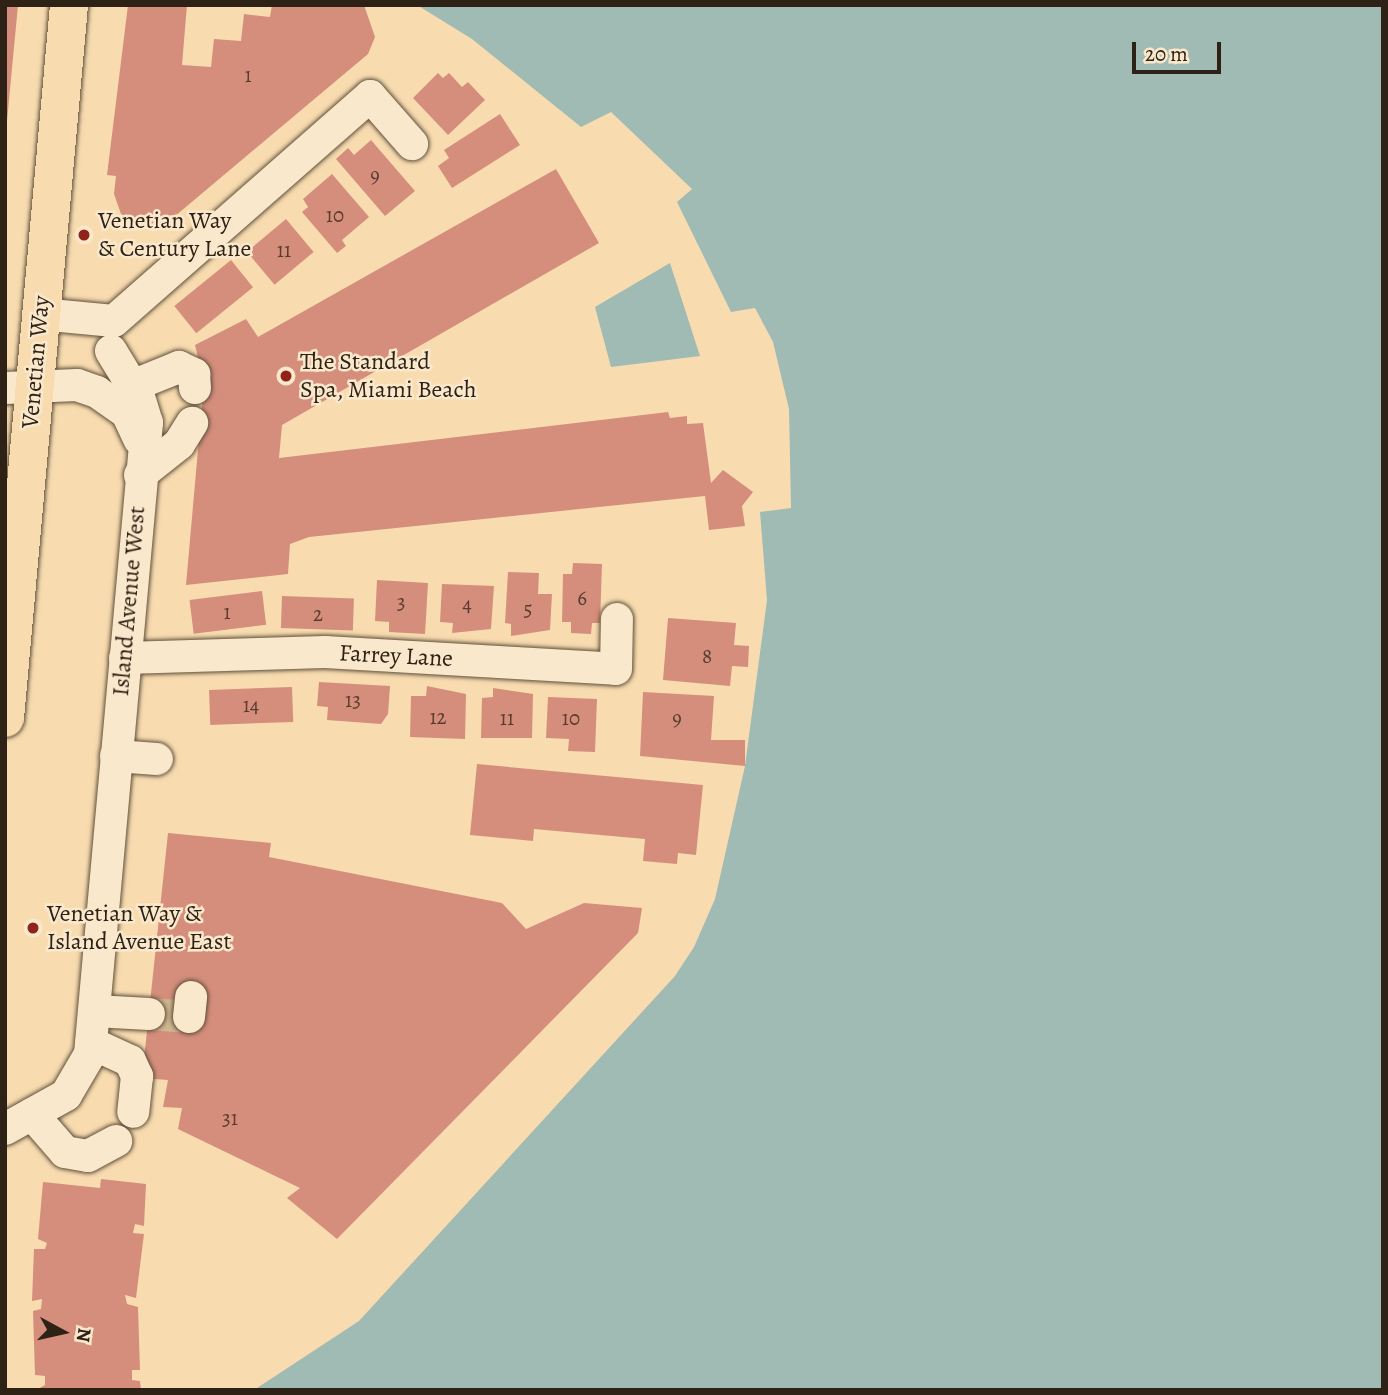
<!DOCTYPE html>
<html>
<head>
<meta charset="utf-8">
<style>
	body { margin:0 }
	#map { position:relative; width:1388px; height:1395px; overflow:hidden; background:#f8dcb0; font-family:Alegreya,serif }
	div>[style] { position:absolute }
	[style*='--x'] { left:calc(var(--x)*1px); top:calc(var(--y)*1px); width:calc(var(--w)*1px); rotate:calc(var(--a)*1deg) }
	.water>* { inset:0; background:#a0bab4 }
	.building>* { inset:0; background:#d58e7c; transform-origin:0 0 }
	.minor-tunnel>* { height:32px; margin-top:-16px; transform-origin:0; background:repeating-linear-gradient(90deg,#d0b791 0 32px,transparent 0 48px) }
	.roads { filter:drop-shadow(0 0 2px #60503c) drop-shadow(0 0 2px #60503c) }
	.minor>* { height:32px; margin:-16px; padding:0 16px; transform-origin:16px; border-radius:16px; background:#fae8cc }
	.major>* { height:38px; margin:-19px; padding:0 19px; transform-origin:19px; border-radius:19px; background:#f8dcb0 }
	.dots>* { width:19px; height:19px; translate:-50% -50%; box-sizing:border-box; border:4px solid #fae8cc; border-radius:50% }
	span { translate:-50% -50%; white-space:nowrap; text-align:center; line-height:1.15; -webkit-text-stroke:5px #fae8cc; paint-order:stroke }
	.number-label { font-size:21px; color:#583c2f }
	.number-label span { -webkit-text-stroke-width:0 }
	.poi-label { font-size:24px; color:#2e2115 }
	.left { translate:0 -50%; text-align:left }
	.street-label { font-size:24px; color:#2e2115 }
	.frame { position:absolute; inset:0; border:7px solid #2e2115; pointer-events:none }
	.north { position:absolute; left:28px; top:1297px; width:70px; height:70px; -webkit-text-stroke:5px #fae8cc; paint-order:stroke; rotate:98deg; font-size:19px; font-weight:700; line-height:28px; text-align:center; color:#2e2115 }
	.north::after { content:''; display:block; margin:auto; width:24px; height:32px; background:#2e2115; clip-path:polygon(50% 0,100% 100%,50% 72%,0 100%) }
	.scale { position:absolute; left:1132px; top:42px; width:89px; height:32px; box-sizing:border-box; border:4px solid #2e2115; border-top:0; padding-left:9px; font-size:21px; line-height:24px; white-space:nowrap; color:#2e2115; -webkit-text-stroke:5px #fae8cc; paint-order:stroke }
</style>
</head>
<body>
<div id="map">
	<div class="water">
		<i style="clip-path:polygon(417px 5px,1383px 5px,1383px 1390px,254px 1390px,359px 1321px,675px 976px,694px 947px,715px 899px,745px 766px,767px 600px,760px 512px,791px 508px,789px 409px,773px 342px,755px 308px,731px 312px,677px 202px,692px 189px,611px 112px,581px 127px,472px 39px)"></i>
		<i style="clip-path:polygon(670px 263px,700px 356px,611px 367px,595px 307px)"></i>
	</div>
	<div class="building">
		<i style="clip-path:polygon(5px 5px,18px 5px,7px 121px,5px 121px)"></i>
		<i style="clip-path:polygon(128px 5px,187px 5px,182px 65px,211px 67px,214px 39px,241px 41px,244px 14px,270px 17px,272px 5px,364px 5px,375px 37px,368px 54px,168px 222px,145px 227px,121px 214px,114px 194px,116px 176px,107px 175px)"></i>
		<i style="clip-path:polygon(438px 73px,443px 78px,449px 73px,462px 87px,468px 82px,485px 100px,448px 135px,413px 98px)"></i>
		<i style="clip-path:polygon(500px 114px,520px 145px,452px 188px,438px 166px,449px 158px,444px 150px)"></i>
		<i style="clip-path:polygon(371px 140px,415px 191px,385px 216px,336px 159px,348px 148px,354px 155px)"></i>
		<i style="clip-path:polygon(556px 169px,599px 243px,282px 425px,279px 458px,668px 412px,670px 418px,687px 416px,687px 424px,703px 423px,711px 483px,723px 470px,753px 492px,742px 506px,745px 526px,709px 530px,705px 496px,309px 537px,290px 544px,288px 574px,186px 585px,204px 382px,195px 345px,246px 319px,258px 337px)"></i>
		<i style="clip-path:polygon(332px 174px,369px 217px,342px 240px,346px 246px,337px 253px,302px 212px,308px 207px,303px 199px)"></i>
		<i style="left:286px;top:219px;width:43px;height:51px;rotate:50deg"></i>
		<i style="left:231px;top:260px;width:35px;height:73px;rotate:51deg"></i>
		<i style="clip-path:polygon(573px 563px,602px 564px,600px 623px,592px 623px,591px 634px,571px 633px,571px 622px,562px 622px,563px 574px,572px 574px)"></i>
		<i style="clip-path:polygon(508px 572px,539px 573px,538px 594px,552px 594px,550px 630px,511px 636px,511px 624px,505px 623px)"></i>
		<i style="clip-path:polygon(377px 580px,428px 583px,425px 634px,389px 632px,389px 622px,375px 621px)"></i>
		<i style="clip-path:polygon(442px 584px,494px 586px,491px 629px,452px 633px,453px 623px,440px 622px)"></i>
		<i style="left:262px;top:591px;width:34px;height:73px;rotate:83deg"></i>
		<i style="left:282px;top:596px;width:72px;height:32px;rotate:2deg"></i>
		<i style="clip-path:polygon(668px 618px,736px 623px,734px 645px,749px 646px,748px 667px,732px 666px,730px 686px,663px 680px)"></i>
		<i style="clip-path:polygon(319px 682px,390px 686px,388px 714px,381px 724px,327px 720px,328px 707px,317px 706px)"></i>
		<i style="clip-path:polygon(427px 686px,466px 694px,465px 739px,410px 737px,411px 696px,426px 696px)"></i>
		<i style="left:292px;top:687px;width:35px;height:83px;rotate:88deg"></i>
		<i style="clip-path:polygon(493px 688px,533px 694px,532px 738px,481px 738px,482px 698px,493px 697px)"></i>
		<i style="clip-path:polygon(643px 692px,714px 696px,711px 740px,745px 740px,745px 766px,640px 756px)"></i>
		<i style="clip-path:polygon(548px 697px,597px 699px,595px 752px,568px 751px,569px 739px,546px 738px)"></i>
		<i style="clip-path:polygon(477px 764px,703px 785px,696px 855px,678px 853px,677px 864px,643px 861px,645px 839px,534px 829px,533px 841px,470px 835px)"></i>
		<i style="clip-path:polygon(168px 833px,271px 843px,269px 857px,502px 903px,526px 929px,584px 903px,642px 908px,638px 933px,337px 1239px,287px 1198px,300px 1188px,178px 1129px,182px 1108px,163px 1107px,168px 1080px,142px 1078px)"></i>
		<i style="clip-path:polygon(101px 1179px,146px 1184px,144px 1226px,135px 1224px,133px 1233px,144px 1234px,136px 1298px,125px 1295px,127px 1304px,138px 1307px,140px 1370px,132px 1370px,132px 1380px,140px 1381px,141px 1390px,36px 1390px,45px 1385px,45px 1376px,35px 1375px,33px 1311px,41px 1309px,42px 1299px,32px 1301px,34px 1249px,45px 1249px,47px 1243px,38px 1239px,43px 1182px,100px 1188px)"></i>
	</div>
	<div class="minor-tunnel">
		<i style="--x:149;--y:1014;--w:40;--a:4.3"></i>
	</div>
	<div class="roads">
		<div class="minor">
			<i style="--x:40;--y:314;--w:74;--a:5.4"></i>
			<i style="--x:114;--y:321;--w:341;--a:-41.3"></i>
			<i style="--x:370;--y:96;--w:64;--a:48.8"></i>
			<i style="--x:132;--y:386;--w:51;--a:-22"></i>
			<i style="--x:179;--y:367;--w:17;--a:25"></i>
			<i style="--x:194;--y:374;--w:14;--a:86"></i>
			<i style="--x:5;--y:388;--w:72;--a:-2.4"></i>
			<i style="--x:77;--y:385;--w:21;--a:19"></i>
			<i style="--x:97;--y:392;--w:37;--a:35"></i>
			<i style="--x:127;--y:413;--w:29;--a:65"></i>
			<i style="--x:140;--y:475;--w:50;--a:-38.5"></i>
			<i style="--x:179;--y:444;--w:25;--a:-58"></i>
			<i style="--x:125;--y:658;--w:200;--a:-1.7"></i>
			<i style="--x:325;--y:652;--w:291;--a:3.3"></i>
			<i style="--x:616;--y:669;--w:50;--a:-88.9"></i>
			<i style="--x:116;--y:756;--w:41;--a:4.2"></i>
			<i style="--x:95;--y:1011;--w:54;--a:3.2"></i>
			<i style="--x:189;--y:1017;--w:20;--a:-84"></i>
			<i style="--x:91;--y:1043;--w:43;--a:24.8"></i>
			<i style="--x:130;--y:1061;--w:17;--a:65"></i>
			<i style="--x:137;--y:1076;--w:36;--a:96"></i>
			<i style="--x:32;--y:1114;--w:50;--a:49"></i>
			<i style="--x:65;--y:1152;--w:23;--a:10"></i>
			<i style="--x:88;--y:1156;--w:32;--a:-28"></i>
			<i style="--x:5;--y:1129;--w:70;--a:-29.1"></i>
			<i style="--x:66;--y:1095;--w:48;--a:-59.7"></i>
			<i style="--x:90;--y:1054;--w:634;--a:-84.84"></i>
			<i style="--x:147;--y:423;--w:27;--a:-107"></i>
			<i style="--x:139;--y:397;--w:54;--a:-121.3"></i>
		</div>
		<div class="major">
			<i style="--x:5;--y:718;--w:716;--a:-84.87"></i>
		</div>
	</div>
	<div class="dots">
		<i style="left:84px;top:235px;background:#8f2418"></i>
		<i style="left:286px;top:376px;background:#8f2418"></i>
		<i style="left:33px;top:928px;background:#8f2418"></i>
	</div>
	<div class="number-label">
		<span style="left:248px;top:75px">1</span>
		<span style="left:375px;top:175px">9</span>
		<span style="left:335px;top:215px">10</span>
		<span style="left:284px;top:250px">11</span>
		<span style="left:582px;top:598px">6</span>
		<span style="left:401px;top:602px">3</span>
		<span style="left:467px;top:604px">4</span>
		<span style="left:528px;top:609px">5</span>
		<span style="left:227px;top:612px">1</span>
		<span style="left:318px;top:614px">2</span>
		<span style="left:707px;top:656px">8</span>
		<span style="left:353px;top:700px">13</span>
		<span style="left:251px;top:705px">14</span>
		<span style="left:438px;top:717px">12</span>
		<span style="left:507px;top:718px">11</span>
		<span style="left:571px;top:718px">10</span>
		<span style="left:677px;top:718px">9</span>
		<span style="left:230px;top:1118px">31</span>
	</div>
	<div class="poi-label">
		<span class="left" style="left:98px;top:235px">Venetian Way<br>&amp; Century Lane</span>
		<span class="left" style="left:300px;top:376px">The Standard<br>Spa, Miami Beach</span>
		<span class="left" style="left:47px;top:928px">Venetian Way &amp;<br>Island Avenue East</span>
	</div>
	<div class="street-label">
		<span style="left:36px;top:362px;rotate:-85deg">Venetian Way</span>
		<span style="left:129px;top:601px;rotate:-85deg">Island Avenue West</span>
		<span style="left:396px;top:656px;rotate:3deg">Farrey Lane</span>
	</div>
	<div class="frame"></div>
	<div class="north">N</div>
	<div class="scale">20 m</div>
</div>
</body>
</html>
